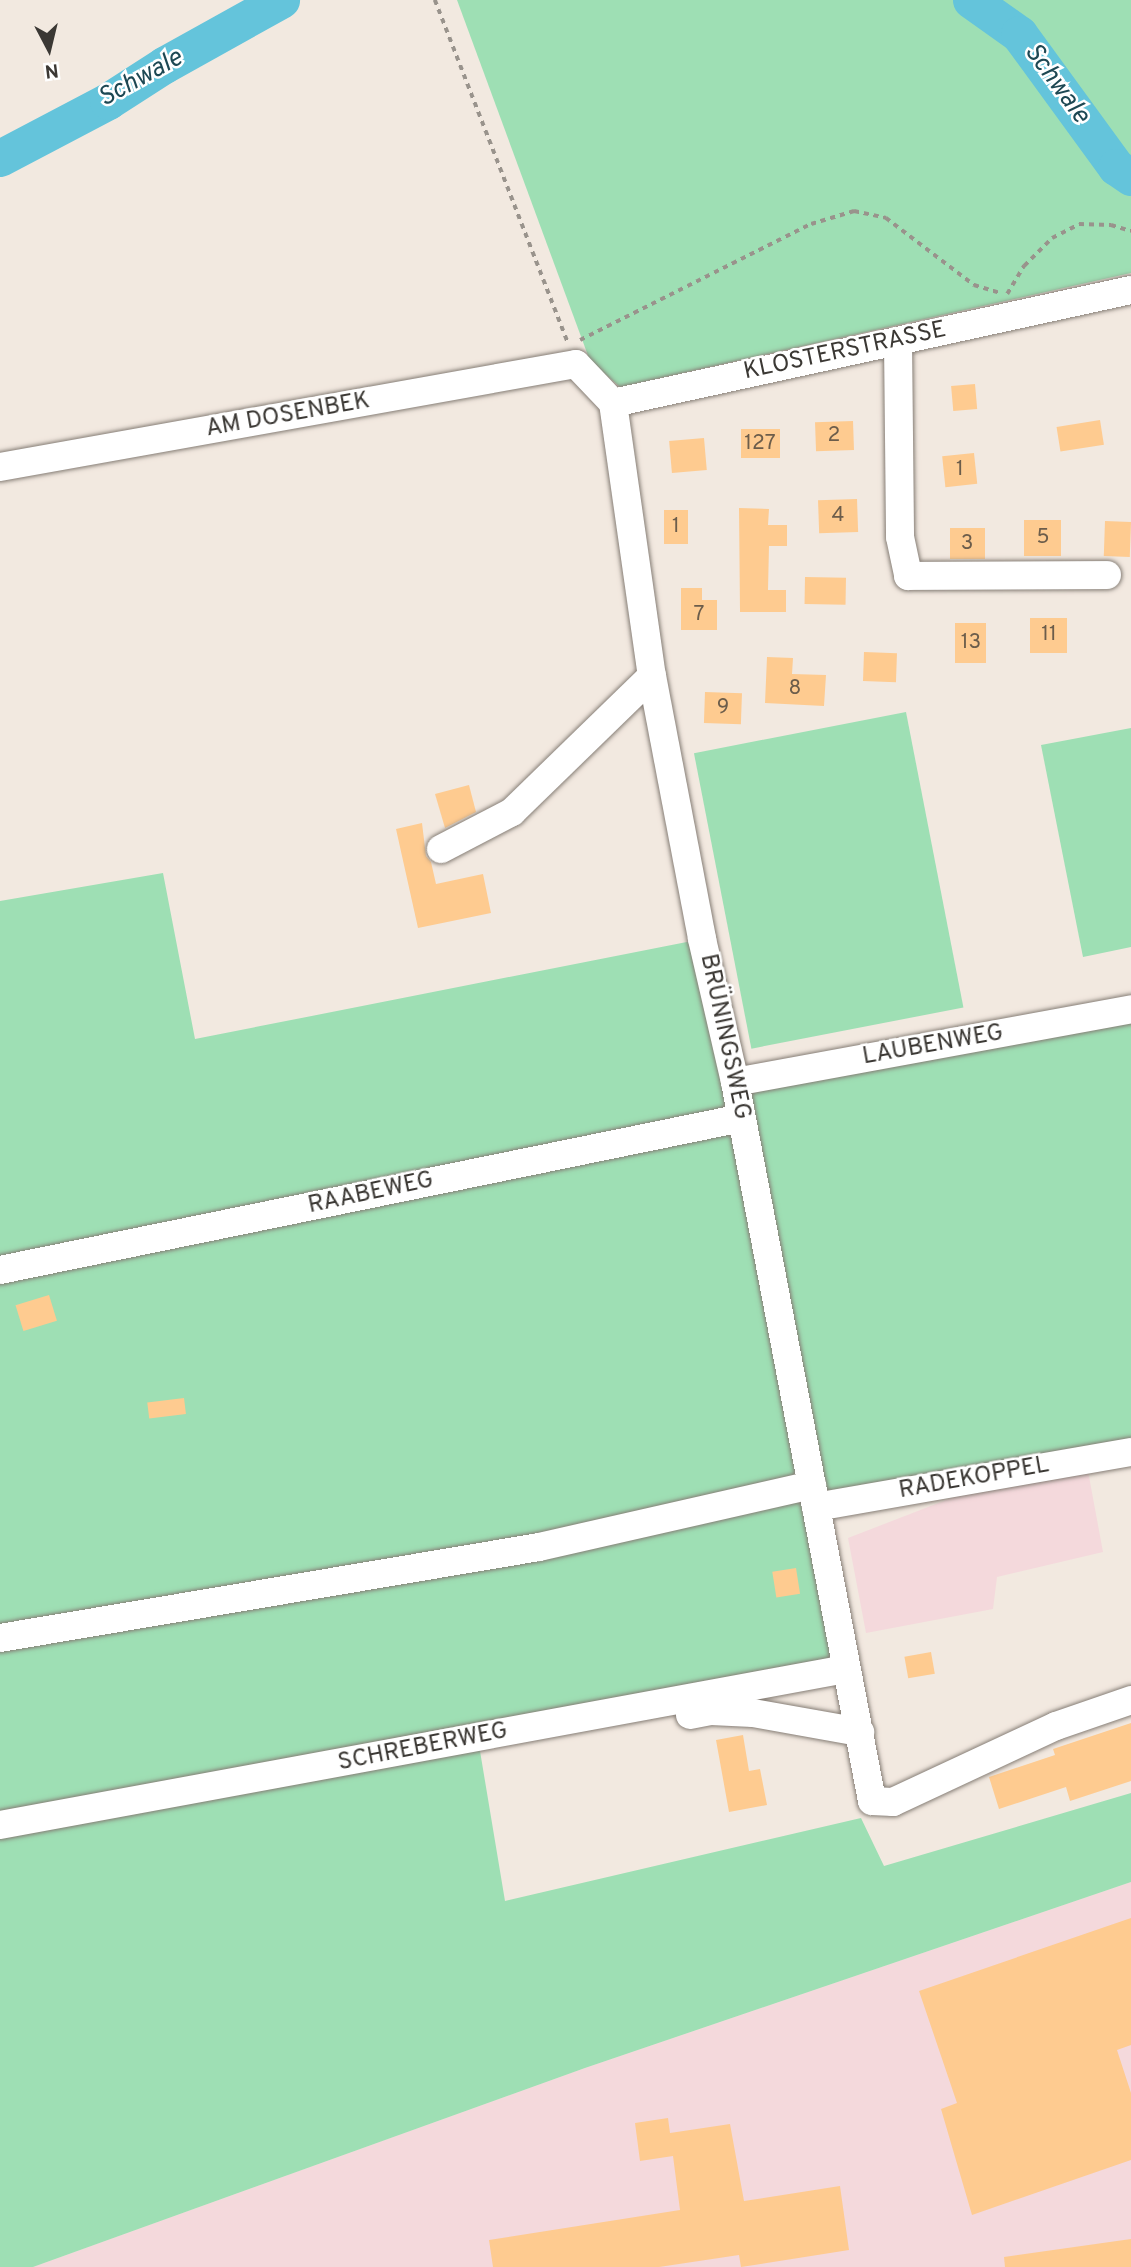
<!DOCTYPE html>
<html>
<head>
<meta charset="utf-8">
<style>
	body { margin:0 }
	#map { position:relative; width:1131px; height:2267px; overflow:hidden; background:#f2e9e0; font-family:Overpass,sans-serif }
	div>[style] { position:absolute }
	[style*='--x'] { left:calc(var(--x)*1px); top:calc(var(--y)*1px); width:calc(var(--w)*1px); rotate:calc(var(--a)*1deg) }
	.industrial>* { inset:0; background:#f4d9dc }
	.green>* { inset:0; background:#9edfb4; transform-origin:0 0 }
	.river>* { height:37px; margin:-18.5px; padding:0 18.5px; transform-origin:18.5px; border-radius:18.5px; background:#64c4db }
	.building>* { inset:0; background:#fecb90; transform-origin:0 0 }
	.path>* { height:3.5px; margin-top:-1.75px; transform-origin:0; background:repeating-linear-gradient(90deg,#99938c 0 5px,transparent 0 10px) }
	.roads { filter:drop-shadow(0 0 2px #867e76) drop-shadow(0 0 2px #867e76) }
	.minor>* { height:28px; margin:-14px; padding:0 14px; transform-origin:14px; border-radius:14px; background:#fff }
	span { translate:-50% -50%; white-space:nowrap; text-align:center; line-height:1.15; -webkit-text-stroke:5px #fff; paint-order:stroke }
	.number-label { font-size:21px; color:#6c5d4b }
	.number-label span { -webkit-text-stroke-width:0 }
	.street-label { font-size:24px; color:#3b3834 }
	.water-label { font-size:26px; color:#1d4853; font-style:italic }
	.north { position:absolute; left:14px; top:14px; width:70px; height:70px; -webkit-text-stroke:5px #fff; paint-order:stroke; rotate:173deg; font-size:19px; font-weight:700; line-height:28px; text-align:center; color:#3b3834 }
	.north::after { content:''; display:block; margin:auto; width:24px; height:32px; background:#3b3834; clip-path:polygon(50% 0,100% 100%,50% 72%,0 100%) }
</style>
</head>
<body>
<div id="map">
	<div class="industrial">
		<i style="clip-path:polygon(1088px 1471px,1103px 1552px,997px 1577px,993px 1609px,866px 1633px,848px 1538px,954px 1497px)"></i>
		<i style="clip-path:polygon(1131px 1882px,1131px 2267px,33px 2267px,585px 2068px)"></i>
	</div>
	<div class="green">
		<i style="clip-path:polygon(457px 0,1131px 0,1131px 273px,620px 387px,590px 361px)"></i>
		<i style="left:906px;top:712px;width:301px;height:216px;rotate:79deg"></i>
		<i style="clip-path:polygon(1131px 728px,1131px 947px,1083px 957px,1041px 745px)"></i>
		<i style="clip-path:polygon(163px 873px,195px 1039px,702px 939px,736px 1082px,1131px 1009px,1131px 1452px,816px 1507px,846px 1669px,478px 1739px,505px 1901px,861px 1818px,884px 1866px,1131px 1793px,1131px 1882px,585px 2068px,33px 2267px,0 2267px,0 901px)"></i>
	</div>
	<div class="river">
		<i style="--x:971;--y:0;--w:59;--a:35.3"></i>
		<i style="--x:1019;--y:34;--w:165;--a:53.9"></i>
		<i style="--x:1116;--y:167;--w:18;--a:34"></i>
		<i style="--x:0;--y:158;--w:122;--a:-27.8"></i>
		<i style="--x:108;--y:101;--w:67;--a:-32.7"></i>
		<i style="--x:164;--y:65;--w:134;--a:-29.1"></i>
	</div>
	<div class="building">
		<i style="left:975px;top:384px;width:25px;height:24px;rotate:85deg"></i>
		<i style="left:1100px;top:420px;width:25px;height:44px;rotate:81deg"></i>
		<i style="left:853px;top:421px;width:29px;height:38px;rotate:88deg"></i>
		<i style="left:780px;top:429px;width:29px;height:39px;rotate:90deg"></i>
		<i style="left:704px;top:438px;width:32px;height:35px;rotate:85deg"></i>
		<i style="left:974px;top:453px;width:31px;height:32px;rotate:84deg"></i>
		<i style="left:857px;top:499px;width:33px;height:39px;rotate:88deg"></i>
		<i style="clip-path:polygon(739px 508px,769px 509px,768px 525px,787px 525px,787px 546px,769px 546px,768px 590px,786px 590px,786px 612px,740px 612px)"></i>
		<i style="left:664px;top:510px;width:24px;height:34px"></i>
		<i style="left:1024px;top:520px;width:37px;height:36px"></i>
		<i style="left:1105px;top:521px;width:26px;height:35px;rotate:2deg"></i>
		<i style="left:950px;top:528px;width:35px;height:31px"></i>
		<i style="left:805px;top:577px;width:41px;height:27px;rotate:1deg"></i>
		<i style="clip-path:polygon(681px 588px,702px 588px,702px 600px,717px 600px,717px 630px,681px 630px)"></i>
		<i style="left:1030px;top:618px;width:37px;height:35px"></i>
		<i style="left:955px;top:623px;width:31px;height:40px"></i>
		<i style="left:864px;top:652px;width:33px;height:29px;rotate:2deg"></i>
		<i style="clip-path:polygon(767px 657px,793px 658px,792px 674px,826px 675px,824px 706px,765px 703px)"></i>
		<i style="left:705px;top:692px;width:37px;height:31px;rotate:2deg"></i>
		<i style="clip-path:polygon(469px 785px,476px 812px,445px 828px,435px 794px)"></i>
		<i style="clip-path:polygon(422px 823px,426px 856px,431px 862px,436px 884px,483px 874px,491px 913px,418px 928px,396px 829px)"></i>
		<i style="left:49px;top:1295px;width:27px;height:35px;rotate:73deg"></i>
		<i style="left:184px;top:1398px;width:16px;height:37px;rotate:83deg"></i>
		<i style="left:796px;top:1568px;width:26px;height:24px;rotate:81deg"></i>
		<i style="left:931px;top:1652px;width:22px;height:27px;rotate:80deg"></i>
		<i style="clip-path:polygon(1131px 1723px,1131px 1781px,1070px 1801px,1066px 1787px,999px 1809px,989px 1777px,1055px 1755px,1053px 1749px)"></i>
		<i style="clip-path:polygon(743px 1735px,749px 1771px,760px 1769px,767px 1805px,729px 1812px,716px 1740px)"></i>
		<i style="clip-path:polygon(1131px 1918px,1131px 2045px,1117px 2050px,1131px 2093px,1131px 2160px,972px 2215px,941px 2109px,957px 2103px,919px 1991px)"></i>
		<i style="clip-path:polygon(668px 2118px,670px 2133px,730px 2124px,744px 2201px,840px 2186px,849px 2250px,741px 2267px,739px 2255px,659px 2267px,493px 2267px,489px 2240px,680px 2210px,673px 2156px,640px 2161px,635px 2123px)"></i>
		<i style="clip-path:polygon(1131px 2239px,1131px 2267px,1005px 2267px,1004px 2257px)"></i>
	</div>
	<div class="path">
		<i style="--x:435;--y:0;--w:366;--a:68.8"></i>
		<i style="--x:1007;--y:294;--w:33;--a:-59"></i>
		<i style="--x:1024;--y:266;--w:40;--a:-45"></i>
		<i style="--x:1052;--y:238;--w:30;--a:-27"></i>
		<i style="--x:1079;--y:224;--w:32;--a:2"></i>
		<i style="--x:1111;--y:225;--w:21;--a:17"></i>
		<i style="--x:580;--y:340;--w:258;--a:-26.7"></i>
		<i style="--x:811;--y:224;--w:45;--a:-16.8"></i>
		<i style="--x:854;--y:211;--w:33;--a:12"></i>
		<i style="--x:886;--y:218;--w:111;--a:37.3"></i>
		<i style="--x:974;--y:285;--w:28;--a:17"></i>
	</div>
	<div class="roads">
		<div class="minor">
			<i style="--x:898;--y:341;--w:196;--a:89.4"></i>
			<i style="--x:900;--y:537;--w:40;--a:78"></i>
			<i style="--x:908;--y:576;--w:199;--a:-0.3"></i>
			<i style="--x:613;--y:403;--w:276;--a:81.9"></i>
			<i style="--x:652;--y:676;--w:268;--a:79.2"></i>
			<i style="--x:702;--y:939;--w:147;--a:77"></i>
			<i style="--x:735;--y:1082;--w:732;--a:79.21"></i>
			<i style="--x:872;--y:1801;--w:21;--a:3"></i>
			<i style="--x:893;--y:1802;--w:180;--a:-25"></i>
			<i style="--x:1056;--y:1726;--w:79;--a:-19.1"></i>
			<i style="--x:613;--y:403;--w:530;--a:-12.31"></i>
			<i style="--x:0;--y:467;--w:585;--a:-10.14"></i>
			<i style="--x:576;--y:364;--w:54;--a:46.5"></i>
			<i style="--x:441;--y:849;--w:80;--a:-27.5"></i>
			<i style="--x:512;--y:812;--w:195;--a:-44.2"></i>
			<i style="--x:735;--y:1082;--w:403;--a:-10.4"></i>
			<i style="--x:0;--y:1270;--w:757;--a:-11.58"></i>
			<i style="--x:816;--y:1507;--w:320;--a:-9.9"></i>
			<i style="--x:0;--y:1638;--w:547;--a:-9.58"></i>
			<i style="--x:539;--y:1547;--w:280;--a:-12.8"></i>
			<i style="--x:690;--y:1715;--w:21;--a:-11"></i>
			<i style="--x:711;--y:1711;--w:42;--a:2.7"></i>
			<i style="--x:753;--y:1713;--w:109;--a:10.1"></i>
			<i style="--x:0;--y:1825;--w:860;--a:-10.45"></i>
		</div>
	</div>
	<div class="number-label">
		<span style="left:834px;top:436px">2</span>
		<span style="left:760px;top:444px">127</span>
		<span style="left:960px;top:470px">1</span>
		<span style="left:838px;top:516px">4</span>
		<span style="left:676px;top:527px">1</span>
		<span style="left:1043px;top:538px">5</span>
		<span style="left:967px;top:544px">3</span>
		<span style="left:699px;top:615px">7</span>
		<span style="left:1049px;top:635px">11</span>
		<span style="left:971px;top:643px">13</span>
		<span style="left:795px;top:689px">8</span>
		<span style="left:723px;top:708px">9</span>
	</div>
	<div class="street-label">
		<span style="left:845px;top:352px;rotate:-12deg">KLOSTERSTRASSE</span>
		<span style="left:288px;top:416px;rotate:-10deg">AM DOSENBEK</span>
		<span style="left:724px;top:1037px;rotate:78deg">BRÜNINGSWEG</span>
		<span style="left:933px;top:1046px;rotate:-10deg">LAUBENWEG</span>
		<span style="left:371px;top:1194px;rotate:-12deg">RAABEWEG</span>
		<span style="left:974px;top:1479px;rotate:-10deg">RADEKOPPEL</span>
		<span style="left:423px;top:1748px;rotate:-11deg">SCHREBERWEG</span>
	</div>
	<div class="water-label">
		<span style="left:141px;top:79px;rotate:-29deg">Schwale</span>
		<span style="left:1056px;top:84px;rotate:54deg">Schwale</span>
	</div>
	<div class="north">N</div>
</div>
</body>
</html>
